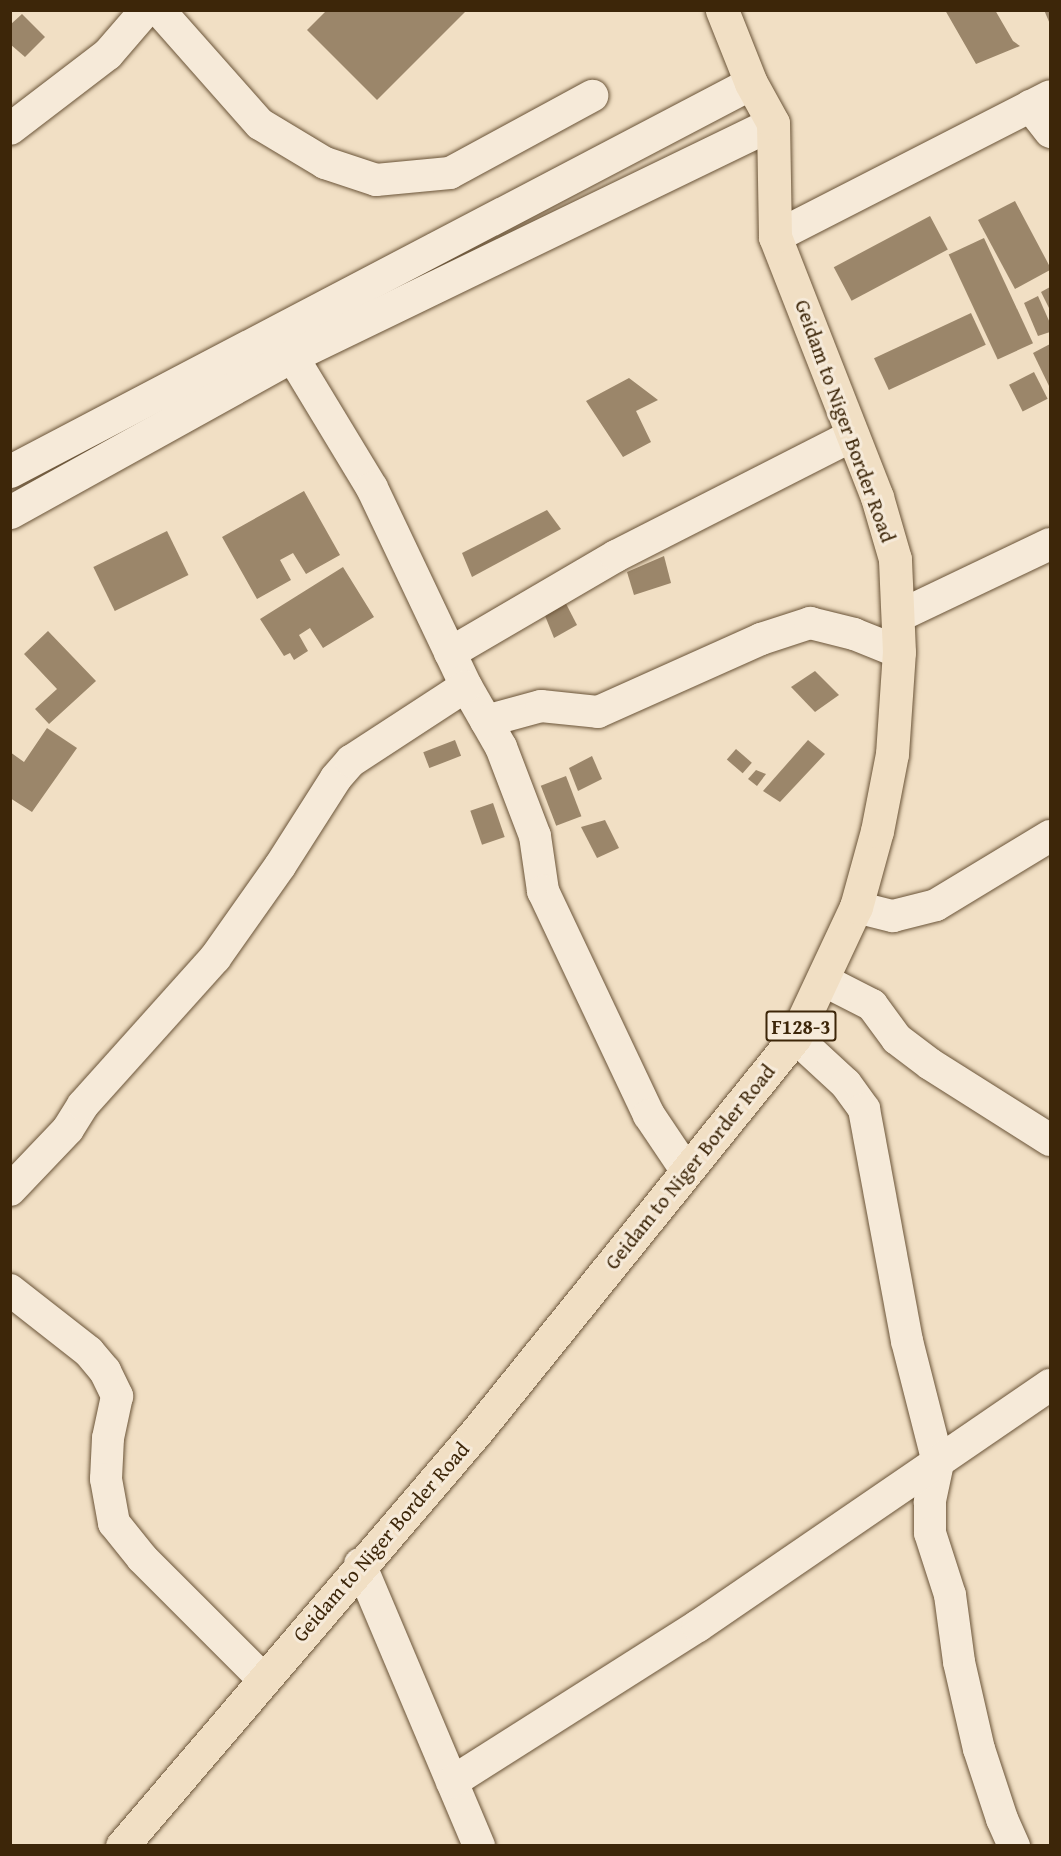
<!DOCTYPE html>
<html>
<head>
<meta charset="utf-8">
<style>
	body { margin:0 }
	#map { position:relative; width:1061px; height:1856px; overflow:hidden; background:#f1dfc4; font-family:"Gentium Book Plus",serif }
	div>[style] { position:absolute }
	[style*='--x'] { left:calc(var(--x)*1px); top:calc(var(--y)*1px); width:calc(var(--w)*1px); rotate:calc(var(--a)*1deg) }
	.building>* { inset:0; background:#9b866a; transform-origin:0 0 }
	.roads { filter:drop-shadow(0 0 2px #6a5438) drop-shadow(0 0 2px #6a5438) }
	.street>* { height:32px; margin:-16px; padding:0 16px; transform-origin:16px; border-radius:16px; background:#f6ead9 }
	.secondary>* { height:33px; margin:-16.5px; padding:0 16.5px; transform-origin:16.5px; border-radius:16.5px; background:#f6ead9 }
	.primary>* { height:33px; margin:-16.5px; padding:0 16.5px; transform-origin:16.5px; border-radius:16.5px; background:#f1dfc4 }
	span { translate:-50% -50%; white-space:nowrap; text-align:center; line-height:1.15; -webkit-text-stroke:6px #f6ead9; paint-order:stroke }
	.shield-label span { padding:2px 4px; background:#f6ead9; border:2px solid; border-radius:4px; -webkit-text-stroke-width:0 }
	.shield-label { font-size:20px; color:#3d2609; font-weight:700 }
	.street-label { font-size:21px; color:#3d2609 }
	.frame { position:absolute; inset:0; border:12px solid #3d2609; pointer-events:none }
</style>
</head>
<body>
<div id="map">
	<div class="building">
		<i style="clip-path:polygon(327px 10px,467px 10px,377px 100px,307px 30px)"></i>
		<i style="clip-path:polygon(945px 10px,995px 10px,1013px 41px,1020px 46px,976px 64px)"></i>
		<i style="clip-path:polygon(1044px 10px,1050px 10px,1050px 24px)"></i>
		<i style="clip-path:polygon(22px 14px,45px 37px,25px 57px,10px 44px,10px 25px)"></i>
		<i style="clip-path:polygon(1015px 201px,1050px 267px,1050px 270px,1015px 289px,978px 220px)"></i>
		<i style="left:930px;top:216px;width:38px;height:109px;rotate:62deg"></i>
		<i style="left:984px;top:238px;width:116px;height:39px;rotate:65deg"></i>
		<i style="clip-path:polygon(1050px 287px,1050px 310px,1041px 292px)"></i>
		<i style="clip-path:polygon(1038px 296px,1050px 323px,1050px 332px,1038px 336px,1024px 303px)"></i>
		<i style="left:971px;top:313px;width:35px;height:107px;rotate:65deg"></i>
		<i style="clip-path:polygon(1050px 344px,1050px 388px,1033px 353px)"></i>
		<i style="left:1034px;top:372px;width:30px;height:28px;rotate:63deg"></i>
		<i style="clip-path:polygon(629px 378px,658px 400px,636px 411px,651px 442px,623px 457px,586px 401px)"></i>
		<i style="clip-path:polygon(304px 491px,340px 555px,306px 574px,293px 553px,280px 560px,291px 580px,257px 599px,222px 537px)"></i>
		<i style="clip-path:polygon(547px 510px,561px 529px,472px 577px,462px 553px)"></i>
		<i style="left:167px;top:531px;width:49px;height:82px;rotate:64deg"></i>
		<i style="clip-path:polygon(664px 556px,671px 583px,634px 595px,627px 572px)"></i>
		<i style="clip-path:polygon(343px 567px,374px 617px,323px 648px,310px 628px,299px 635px,308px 651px,294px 660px,290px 653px,284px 656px,260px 619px)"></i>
		<i style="clip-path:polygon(561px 594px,577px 625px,554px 638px,541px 606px)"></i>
		<i style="clip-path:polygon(48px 631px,96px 681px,49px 724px,35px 709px,57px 689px,24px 654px)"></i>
		<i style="clip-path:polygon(815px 671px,839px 695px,815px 712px,791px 687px)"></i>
		<i style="clip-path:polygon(47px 728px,77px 748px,32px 812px,10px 798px,10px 752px,24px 762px)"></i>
		<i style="left:455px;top:740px;width:17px;height:34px;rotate:69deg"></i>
		<i style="clip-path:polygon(808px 740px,825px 754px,780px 802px,763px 791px)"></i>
		<i style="left:736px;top:749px;width:21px;height:14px;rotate:41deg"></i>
		<i style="clip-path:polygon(592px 756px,602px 779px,578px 791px,569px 768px)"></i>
		<i style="clip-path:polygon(756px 770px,766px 774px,757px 786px,748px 779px)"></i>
		<i style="left:566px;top:776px;width:43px;height:27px;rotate:69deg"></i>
		<i style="left:493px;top:803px;width:36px;height:24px;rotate:71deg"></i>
		<i style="clip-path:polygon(605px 820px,619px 848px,597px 858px,581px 827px)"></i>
	</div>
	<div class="roads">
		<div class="street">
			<i style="--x:159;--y:10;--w:152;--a:48.5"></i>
			<i style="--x:260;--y:124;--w:76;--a:31"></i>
			<i style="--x:325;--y:163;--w:54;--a:18.4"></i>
			<i style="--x:376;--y:180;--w:74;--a:-5.4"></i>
			<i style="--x:450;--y:173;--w:162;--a:-28.5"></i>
			<i style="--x:1030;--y:106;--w:33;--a:52"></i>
			<i style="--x:10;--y:129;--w:123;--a:-37.4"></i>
			<i style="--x:108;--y:54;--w:58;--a:-49.2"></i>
			<i style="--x:775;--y:237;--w:309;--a:-27.1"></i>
			<i style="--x:292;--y:356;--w:154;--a:58.8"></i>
			<i style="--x:372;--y:488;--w:219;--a:64.6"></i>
			<i style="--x:466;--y:686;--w:70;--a:60.2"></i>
			<i style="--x:501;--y:747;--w:95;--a:69.1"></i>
			<i style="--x:535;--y:836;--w:56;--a:81.7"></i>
			<i style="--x:543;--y:891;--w:248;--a:64.7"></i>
			<i style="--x:649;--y:1115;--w:66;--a:56.1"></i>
			<i style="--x:899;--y:616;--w:167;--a:-25.5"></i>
			<i style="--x:450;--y:653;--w:192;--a:-30.3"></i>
			<i style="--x:616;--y:556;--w:266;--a:-27"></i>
			<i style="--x:486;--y:721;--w:57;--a:-15.3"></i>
			<i style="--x:541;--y:706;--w:57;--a:6"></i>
			<i style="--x:598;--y:712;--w:179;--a:-24.1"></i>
			<i style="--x:761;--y:639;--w:52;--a:-18.1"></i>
			<i style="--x:810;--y:623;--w:45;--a:14"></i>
			<i style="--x:854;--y:634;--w:48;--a:21.8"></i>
			<i style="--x:856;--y:907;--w:38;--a:14"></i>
			<i style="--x:893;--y:916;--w:44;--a:-14.3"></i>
			<i style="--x:936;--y:905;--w:133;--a:-31.2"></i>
			<i style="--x:823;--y:980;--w:55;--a:27"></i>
			<i style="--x:872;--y:1005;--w:42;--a:53.7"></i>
			<i style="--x:897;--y:1039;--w:41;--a:37.1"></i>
			<i style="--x:930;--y:1064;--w:142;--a:32.3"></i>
			<i style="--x:795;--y:1037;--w:69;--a:42.7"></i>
			<i style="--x:846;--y:1084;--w:31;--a:54"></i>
			<i style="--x:864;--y:1109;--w:236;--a:79.5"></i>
			<i style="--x:907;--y:1341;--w:126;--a:75.7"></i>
			<i style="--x:938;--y:1463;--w:40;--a:102"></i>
			<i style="--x:930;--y:1502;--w:31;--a:90"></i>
			<i style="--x:930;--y:1533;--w:65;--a:72.1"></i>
			<i style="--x:950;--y:1595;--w:68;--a:82.3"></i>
			<i style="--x:959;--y:1662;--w:89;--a:77.1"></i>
			<i style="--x:979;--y:1749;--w:74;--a:71.8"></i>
			<i style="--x:1002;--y:1819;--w:30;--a:66"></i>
			<i style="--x:10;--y:1190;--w:84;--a:-46.4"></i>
			<i style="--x:68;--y:1129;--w:28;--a:-58"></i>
			<i style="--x:83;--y:1105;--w:198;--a:-48.1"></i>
			<i style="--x:215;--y:958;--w:113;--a:-54.8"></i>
			<i style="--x:280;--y:866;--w:104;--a:-57.5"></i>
			<i style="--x:336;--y:778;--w:23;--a:-49"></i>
			<i style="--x:351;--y:761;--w:137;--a:-33.1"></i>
			<i style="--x:10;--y:1290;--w:100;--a:38.1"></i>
			<i style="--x:89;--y:1352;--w:25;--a:50"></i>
			<i style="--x:105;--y:1371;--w:28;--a:64"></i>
			<i style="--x:117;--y:1396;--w:43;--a:102.1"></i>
			<i style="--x:108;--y:1438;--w:41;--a:92.8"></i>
			<i style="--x:106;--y:1479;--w:45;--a:79.7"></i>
			<i style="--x:114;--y:1523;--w:45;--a:51.3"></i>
			<i style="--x:142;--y:1558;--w:171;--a:45"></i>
			<i style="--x:360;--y:1564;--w:306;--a:67.1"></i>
			<i style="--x:452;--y:1782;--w:291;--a:-32.4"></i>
			<i style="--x:698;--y:1626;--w:427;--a:-34.4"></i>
		</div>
		<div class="secondary">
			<i style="--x:10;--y:471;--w:836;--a:-27.64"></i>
			<i style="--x:10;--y:512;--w:322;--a:-29"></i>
			<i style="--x:292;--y:356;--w:534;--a:-25.85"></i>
		</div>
		<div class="primary">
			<i style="--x:122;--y:1846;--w:546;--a:-49.46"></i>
			<i style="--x:477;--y:1431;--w:506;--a:-51.09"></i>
			<i style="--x:795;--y:1037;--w:144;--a:-64.9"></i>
			<i style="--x:856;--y:907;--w:79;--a:-74.6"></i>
			<i style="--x:877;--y:831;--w:78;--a:-79"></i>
			<i style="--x:892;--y:754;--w:102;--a:-86.1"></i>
			<i style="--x:899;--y:652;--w:93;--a:-92.5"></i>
			<i style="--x:895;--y:559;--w:65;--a:-106.2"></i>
			<i style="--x:877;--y:497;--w:279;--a:-111.4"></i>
			<i style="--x:775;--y:237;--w:114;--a:-91"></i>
			<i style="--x:773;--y:123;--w:46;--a:-118.8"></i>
			<i style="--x:751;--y:83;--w:79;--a:-111.7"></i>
		</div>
	</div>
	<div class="shield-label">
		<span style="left:801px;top:1026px">F128-3</span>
	</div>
	<div class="street-label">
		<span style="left:845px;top:421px;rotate:70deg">Geidam to Niger Border Road</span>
		<span style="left:690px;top:1167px;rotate:-51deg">Geidam to Niger Border Road</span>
		<span style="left:381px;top:1542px;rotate:-49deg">Geidam to Niger Border Road</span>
	</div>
	<div class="frame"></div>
</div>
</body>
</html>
